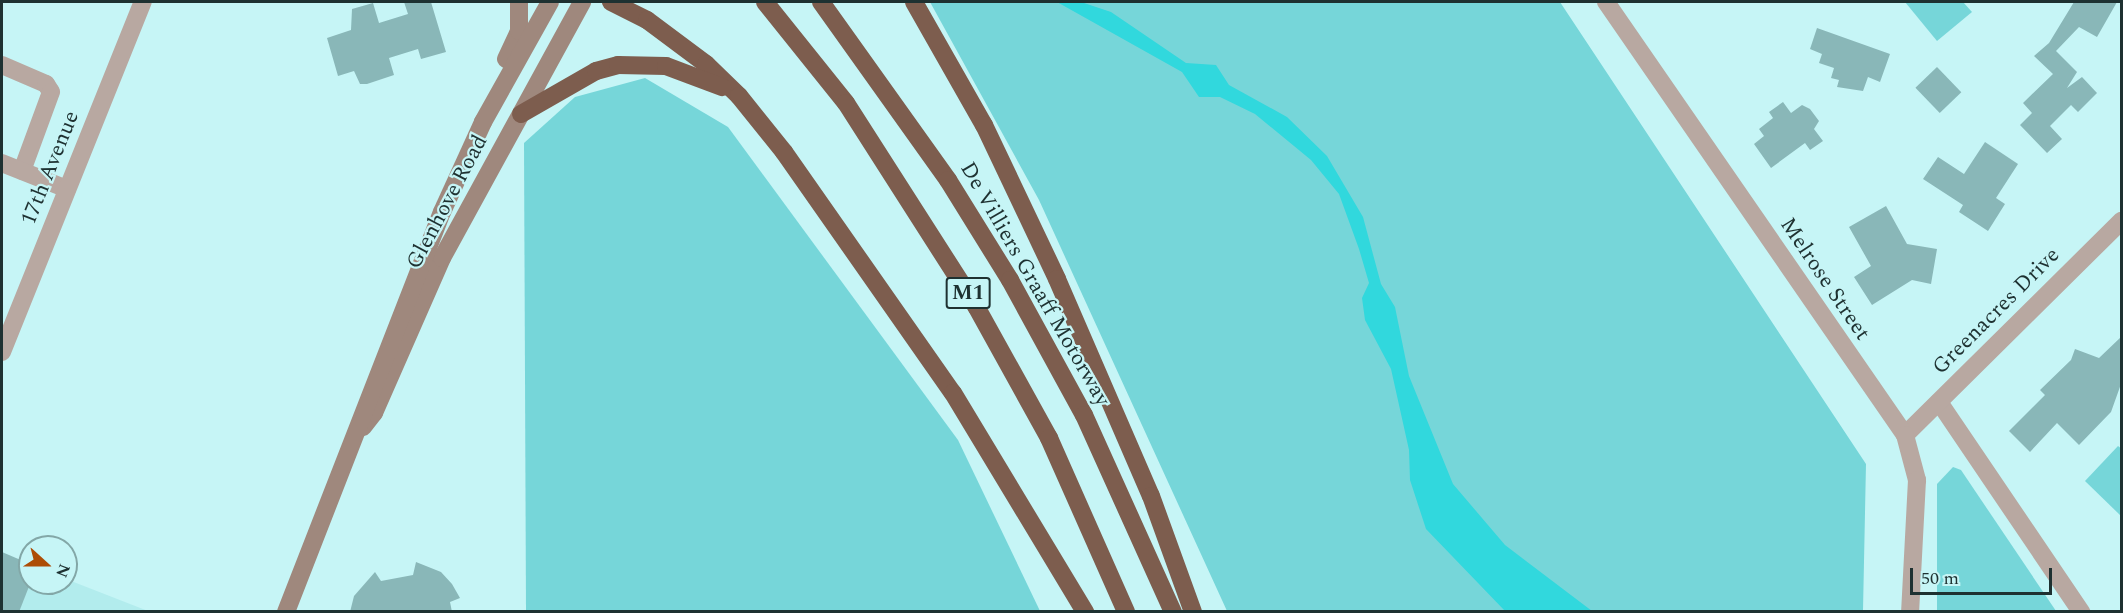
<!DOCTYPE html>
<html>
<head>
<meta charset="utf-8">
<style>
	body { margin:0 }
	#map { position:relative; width:2123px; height:613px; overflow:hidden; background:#c6f5f6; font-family:Spectral,serif }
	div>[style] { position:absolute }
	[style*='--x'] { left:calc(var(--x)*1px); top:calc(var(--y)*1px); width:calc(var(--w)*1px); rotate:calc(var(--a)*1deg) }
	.built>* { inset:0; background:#b2eced }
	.green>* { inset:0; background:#76d6d9 }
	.water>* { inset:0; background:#31d8dd }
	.building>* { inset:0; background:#89b7b8; transform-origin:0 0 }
	.minor>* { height:18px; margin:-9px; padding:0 9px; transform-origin:9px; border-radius:9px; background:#b8a8a1 }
	.tertiary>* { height:18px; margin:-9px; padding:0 9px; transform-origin:9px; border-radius:9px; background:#b8a8a1 }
	.secondary>* { height:18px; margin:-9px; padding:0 9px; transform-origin:9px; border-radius:9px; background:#9f887d }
	.motorway>* { height:18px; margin:-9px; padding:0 9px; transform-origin:9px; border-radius:9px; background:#7d5d4e }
	span { translate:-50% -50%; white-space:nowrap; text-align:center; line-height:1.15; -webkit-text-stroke:4.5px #c6f5f6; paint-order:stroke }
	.shield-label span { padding:2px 4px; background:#c6f5f6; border:2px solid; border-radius:4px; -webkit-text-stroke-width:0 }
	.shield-label { font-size:21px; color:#1e3131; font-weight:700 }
	.street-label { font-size:22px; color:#1e3131 }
	.frame { position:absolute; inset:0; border:3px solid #1e3131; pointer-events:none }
	.north { position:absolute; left:18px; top:535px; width:60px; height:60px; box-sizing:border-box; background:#c6f5f6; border:2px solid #83a7a7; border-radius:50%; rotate:111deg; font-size:16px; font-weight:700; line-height:24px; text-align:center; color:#1e3131 }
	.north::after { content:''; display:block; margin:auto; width:21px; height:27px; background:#ad4d06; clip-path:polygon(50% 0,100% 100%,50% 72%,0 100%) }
	.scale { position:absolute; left:1910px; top:568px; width:142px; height:27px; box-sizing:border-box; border:3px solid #1e3131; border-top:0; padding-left:8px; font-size:18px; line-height:21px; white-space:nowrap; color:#1e3131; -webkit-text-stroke:4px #c6f5f6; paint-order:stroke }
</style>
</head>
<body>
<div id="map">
	<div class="built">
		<i style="clip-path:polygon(2px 554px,30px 565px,30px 583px,66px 583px,66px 579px,148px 611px,2px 611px)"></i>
	</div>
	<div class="green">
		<i style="clip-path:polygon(930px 2px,1560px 2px,1866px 464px,1863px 611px,1227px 611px,1039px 200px)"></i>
		<i style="clip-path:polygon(1905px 2px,1963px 2px,1972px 12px,1937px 41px)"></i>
		<i style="clip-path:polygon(645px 78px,728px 127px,958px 440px,1040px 611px,526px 611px,524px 143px,575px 97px)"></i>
		<i style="clip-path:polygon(2118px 446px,2122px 449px,2121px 516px,2085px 481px)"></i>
		<i style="clip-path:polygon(1953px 467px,1961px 470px,2056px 611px,1937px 611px,1937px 484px)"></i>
	</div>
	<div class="water">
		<i style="clip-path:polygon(1057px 2px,1081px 2px,1111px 12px,1186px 63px,1216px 65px,1229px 85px,1287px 117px,1327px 156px,1363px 217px,1381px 284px,1395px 307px,1409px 376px,1453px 484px,1505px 545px,1592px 611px,1505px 611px,1426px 529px,1410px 480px,1409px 450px,1391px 369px,1365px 320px,1362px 298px,1369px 283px,1359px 249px,1339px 194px,1311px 160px,1255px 114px,1220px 97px,1199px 97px,1182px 72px)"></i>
	</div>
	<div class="building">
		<i style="clip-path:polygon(404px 2px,431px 2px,446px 52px,421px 59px,418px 49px,389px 58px,394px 75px,367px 84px,360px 84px,354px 71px,338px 76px,327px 38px,351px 30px,352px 9px,373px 3px,379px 23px,408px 14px)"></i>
		<i style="clip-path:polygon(2074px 2px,2117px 2px,2097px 37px,2079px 27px,2056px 51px,2077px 72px,2067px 88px,2082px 77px,2097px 93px,2078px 112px,2071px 105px,2050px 126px,2062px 139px,2047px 153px,2020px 125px,2032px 113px,2023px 103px,2053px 74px,2034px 56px,2049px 43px)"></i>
		<i style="clip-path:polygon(1817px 28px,1890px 54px,1880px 82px,1868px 77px,1863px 91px,1837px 87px,1839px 80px,1831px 78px,1834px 68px,1819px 63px,1822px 54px,1810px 49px)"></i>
		<i style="left:1937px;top:67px;width:35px;height:30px;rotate:46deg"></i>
		<i style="clip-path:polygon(1783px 102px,1791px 113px,1802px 105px,1810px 109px,1819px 121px,1814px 129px,1823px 141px,1810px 150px,1805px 143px,1771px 168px,1754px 144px,1764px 136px,1759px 129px,1773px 118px,1769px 112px)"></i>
		<i style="clip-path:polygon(1985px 142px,2018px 164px,1996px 198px,2005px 204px,1988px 231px,1959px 212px,1963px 205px,1923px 179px,1938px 157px,1964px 174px)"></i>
		<i style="clip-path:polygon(1886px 206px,1907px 244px,1937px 249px,1931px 284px,1912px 280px,1872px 305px,1854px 277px,1871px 266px,1849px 227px)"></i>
		<i style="clip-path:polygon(2121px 337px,2121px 384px,2111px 412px,2079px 445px,2057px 423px,2030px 452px,2009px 431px,2045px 395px,2040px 390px,2071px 360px,2075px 349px,2099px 358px)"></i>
		<i style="clip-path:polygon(2px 552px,30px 564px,30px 584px,19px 612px,2px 612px)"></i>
		<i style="clip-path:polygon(416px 562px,441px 572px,452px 584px,460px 598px,450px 602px,452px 612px,350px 612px,354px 596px,375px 572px,381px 581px,413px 575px)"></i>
	</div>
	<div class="minor">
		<i style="--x:2;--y:65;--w:48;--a:23.4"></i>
		<i style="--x:46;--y:84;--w:9;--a:58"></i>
		<i style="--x:51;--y:92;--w:84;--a:110.2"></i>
		<i style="--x:2;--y:163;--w:70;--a:21.8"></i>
		<i style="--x:1939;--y:402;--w:254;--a:55.9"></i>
		<i style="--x:1905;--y:435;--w:305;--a:-44.7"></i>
	</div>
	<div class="tertiary">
		<i style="--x:1606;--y:2;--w:526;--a:55.37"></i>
		<i style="--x:1905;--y:435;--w:47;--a:75.1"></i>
		<i style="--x:1917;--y:480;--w:132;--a:93"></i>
		<i style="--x:2;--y:352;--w:377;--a:-68.1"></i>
	</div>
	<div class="secondary">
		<i style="--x:506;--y:59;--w:31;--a:-65"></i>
		<i style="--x:519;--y:31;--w:29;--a:-90"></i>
		<i style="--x:363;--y:427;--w:18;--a:-52"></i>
		<i style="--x:374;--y:413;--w:169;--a:-66.3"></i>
		<i style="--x:442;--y:258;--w:292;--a:-61.3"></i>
		<i style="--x:286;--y:612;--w:429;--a:-68.7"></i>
		<i style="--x:442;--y:212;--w:99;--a:-65.5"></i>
		<i style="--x:483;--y:122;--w:137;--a:-60.8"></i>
	</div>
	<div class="motorway">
		<i style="--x:611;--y:2;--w:40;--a:26.6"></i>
		<i style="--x:647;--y:20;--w:74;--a:36.7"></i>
		<i style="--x:706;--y:64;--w:46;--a:44.1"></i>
		<i style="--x:739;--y:96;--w:72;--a:51.2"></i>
		<i style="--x:784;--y:152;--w:294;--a:55"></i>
		<i style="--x:953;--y:393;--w:256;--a:58.9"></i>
		<i style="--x:765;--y:2;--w:129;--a:51.3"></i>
		<i style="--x:846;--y:103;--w:243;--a:57.4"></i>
		<i style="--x:977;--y:308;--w:149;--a:61"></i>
		<i style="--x:1049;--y:438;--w:190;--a:66.1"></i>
		<i style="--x:821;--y:2;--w:219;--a:54.5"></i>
		<i style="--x:948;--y:180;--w:118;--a:58.2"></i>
		<i style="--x:1010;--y:280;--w:154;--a:61.3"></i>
		<i style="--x:1084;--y:415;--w:216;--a:65.7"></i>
		<i style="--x:914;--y:2;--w:142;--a:60.4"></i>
		<i style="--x:984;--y:125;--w:170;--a:64.6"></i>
		<i style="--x:1057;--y:279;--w:236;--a:66.6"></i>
		<i style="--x:1151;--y:496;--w:123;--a:70.1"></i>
		<i style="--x:521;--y:114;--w:86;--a:-29.8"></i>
		<i style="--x:596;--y:71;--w:23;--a:-15"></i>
		<i style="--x:618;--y:65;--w:48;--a:1.2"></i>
		<i style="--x:666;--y:66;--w:60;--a:20.6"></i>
	</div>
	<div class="shield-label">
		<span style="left:968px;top:293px">M1</span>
	</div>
	<div class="street-label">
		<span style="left:50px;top:168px;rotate:-68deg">17th Avenue</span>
		<span style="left:447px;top:202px;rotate:-62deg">Glenhove Road</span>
		<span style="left:1825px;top:279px;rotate:56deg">Melrose Street</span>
		<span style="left:1035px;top:284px;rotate:60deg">De Villiers Graaff Motorway</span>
		<span style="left:1996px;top:311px;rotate:-45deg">Greenacres Drive</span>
	</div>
	<div class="frame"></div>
	<div class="north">N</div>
	<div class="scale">50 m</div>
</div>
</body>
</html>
